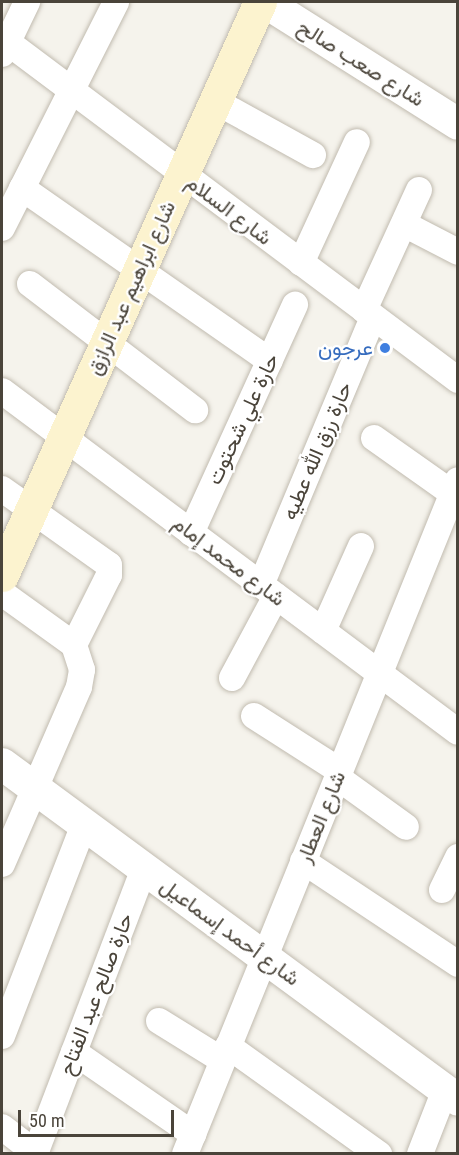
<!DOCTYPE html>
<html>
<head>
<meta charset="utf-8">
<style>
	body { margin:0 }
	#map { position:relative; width:459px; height:1155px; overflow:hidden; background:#f5f3ec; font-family:"Roboto Condensed",Vazirmatn,sans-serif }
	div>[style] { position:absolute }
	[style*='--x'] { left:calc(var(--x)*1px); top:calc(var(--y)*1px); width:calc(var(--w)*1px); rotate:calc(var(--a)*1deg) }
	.roads { filter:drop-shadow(0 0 2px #c1bbaf) drop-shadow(0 0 2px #c1bbaf) }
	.minor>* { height:26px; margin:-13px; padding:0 13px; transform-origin:13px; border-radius:13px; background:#fff }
	.tertiary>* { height:32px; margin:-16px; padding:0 16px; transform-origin:16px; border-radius:16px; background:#fff }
	.secondary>* { height:33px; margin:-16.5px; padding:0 16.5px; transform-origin:16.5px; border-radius:16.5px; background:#fcf3cf }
	.dots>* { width:16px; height:16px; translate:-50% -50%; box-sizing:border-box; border:3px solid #fff; border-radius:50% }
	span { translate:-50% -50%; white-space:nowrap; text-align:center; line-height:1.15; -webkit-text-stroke:4.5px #fff; paint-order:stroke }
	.street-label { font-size:21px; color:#4a443a }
	.shop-label { font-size:21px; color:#366cbe }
	.right { translate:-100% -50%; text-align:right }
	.frame { position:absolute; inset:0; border:3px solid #4a443a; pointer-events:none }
	.scale { position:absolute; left:18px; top:1110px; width:156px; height:27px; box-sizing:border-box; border:3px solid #4a443a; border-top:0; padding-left:8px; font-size:18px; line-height:21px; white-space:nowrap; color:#4a443a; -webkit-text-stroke:4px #fff; paint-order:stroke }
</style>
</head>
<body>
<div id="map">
	<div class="roads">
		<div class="minor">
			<i style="--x:2;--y:38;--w:570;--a:36.87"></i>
			<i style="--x:2;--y:54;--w:58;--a:-64.3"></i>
			<i style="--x:215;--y:101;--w:112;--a:28.9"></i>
			<i style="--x:22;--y:188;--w:302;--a:34.9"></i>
			<i style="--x:404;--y:224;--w:61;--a:27.4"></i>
			<i style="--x:2;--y:228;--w:253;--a:-63.2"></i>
			<i style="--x:301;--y:263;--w:133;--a:-65.2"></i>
			<i style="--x:30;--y:284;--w:208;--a:37.4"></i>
			<i style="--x:364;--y:310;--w:132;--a:-65.4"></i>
			<i style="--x:2;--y:391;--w:569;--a:36.79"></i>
			<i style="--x:374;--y:438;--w:95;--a:35.2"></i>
			<i style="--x:2;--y:489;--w:131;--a:35.4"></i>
			<i style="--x:109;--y:565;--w:10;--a:90"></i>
			<i style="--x:109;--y:575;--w:78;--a:116.6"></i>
			<i style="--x:191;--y:533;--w:251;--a:-65.5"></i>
			<i style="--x:261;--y:585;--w:290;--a:-67.3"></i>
			<i style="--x:2;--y:593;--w:89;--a:35.8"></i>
			<i style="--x:74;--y:645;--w:26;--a:72"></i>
			<i style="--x:82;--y:670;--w:17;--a:100"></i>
			<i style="--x:79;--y:687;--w:193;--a:113.5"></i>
			<i style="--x:323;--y:631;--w:93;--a:-65.9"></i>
			<i style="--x:232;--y:678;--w:93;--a:-61.8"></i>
			<i style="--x:254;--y:716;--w:102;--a:32.6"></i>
			<i style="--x:337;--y:777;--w:85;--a:35.9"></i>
			<i style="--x:303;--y:861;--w:186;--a:33.6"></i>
			<i style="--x:442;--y:890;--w:37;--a:-64"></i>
			<i style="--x:159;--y:1021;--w:74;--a:31.8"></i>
			<i style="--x:2;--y:1036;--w:226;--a:-68.8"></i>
			<i style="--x:228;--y:1046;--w:186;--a:35.6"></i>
			<i style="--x:74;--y:1052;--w:145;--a:34.6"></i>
			<i style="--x:2;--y:1127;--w:44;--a:37.6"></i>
			<i style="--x:35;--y:1154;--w:305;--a:-69.1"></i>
			<i style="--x:185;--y:1154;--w:727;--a:-67.95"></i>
			<i style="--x:420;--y:1154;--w:69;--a:-68.7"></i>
		</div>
		<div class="tertiary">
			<i style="--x:265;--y:2;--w:228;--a:32.3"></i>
			<i style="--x:2;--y:764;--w:566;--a:36.38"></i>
		</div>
		<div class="secondary">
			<i style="--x:2;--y:575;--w:628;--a:-65.76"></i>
		</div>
	</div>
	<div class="dots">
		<i style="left:385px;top:348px;background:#3f7fe0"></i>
	</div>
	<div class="street-label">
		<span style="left:361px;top:63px;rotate:32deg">شارع صعب صالح</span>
		<span style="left:229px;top:210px;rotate:37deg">شارع السلام</span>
		<span style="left:131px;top:288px;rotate:-66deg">شارع ابراهيم عبد الرازق</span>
		<span style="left:243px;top:419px;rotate:-65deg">حارة علي شحتوت</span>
		<span style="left:317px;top:451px;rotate:-67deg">حارة رزق الله عطيه</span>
		<span style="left:229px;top:561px;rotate:37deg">شارع محمد إمام</span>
		<span style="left:321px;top:817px;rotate:-68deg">شارع العطار</span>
		<span style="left:230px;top:932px;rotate:36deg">شارع أحمد إسماعيل</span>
		<span style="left:96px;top:994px;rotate:-69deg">حارة صالح عبد الفتاح</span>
	</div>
	<div class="shop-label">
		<span class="right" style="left:373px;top:348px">عرجون</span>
	</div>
	<div class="frame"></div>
	<div class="scale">50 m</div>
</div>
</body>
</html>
